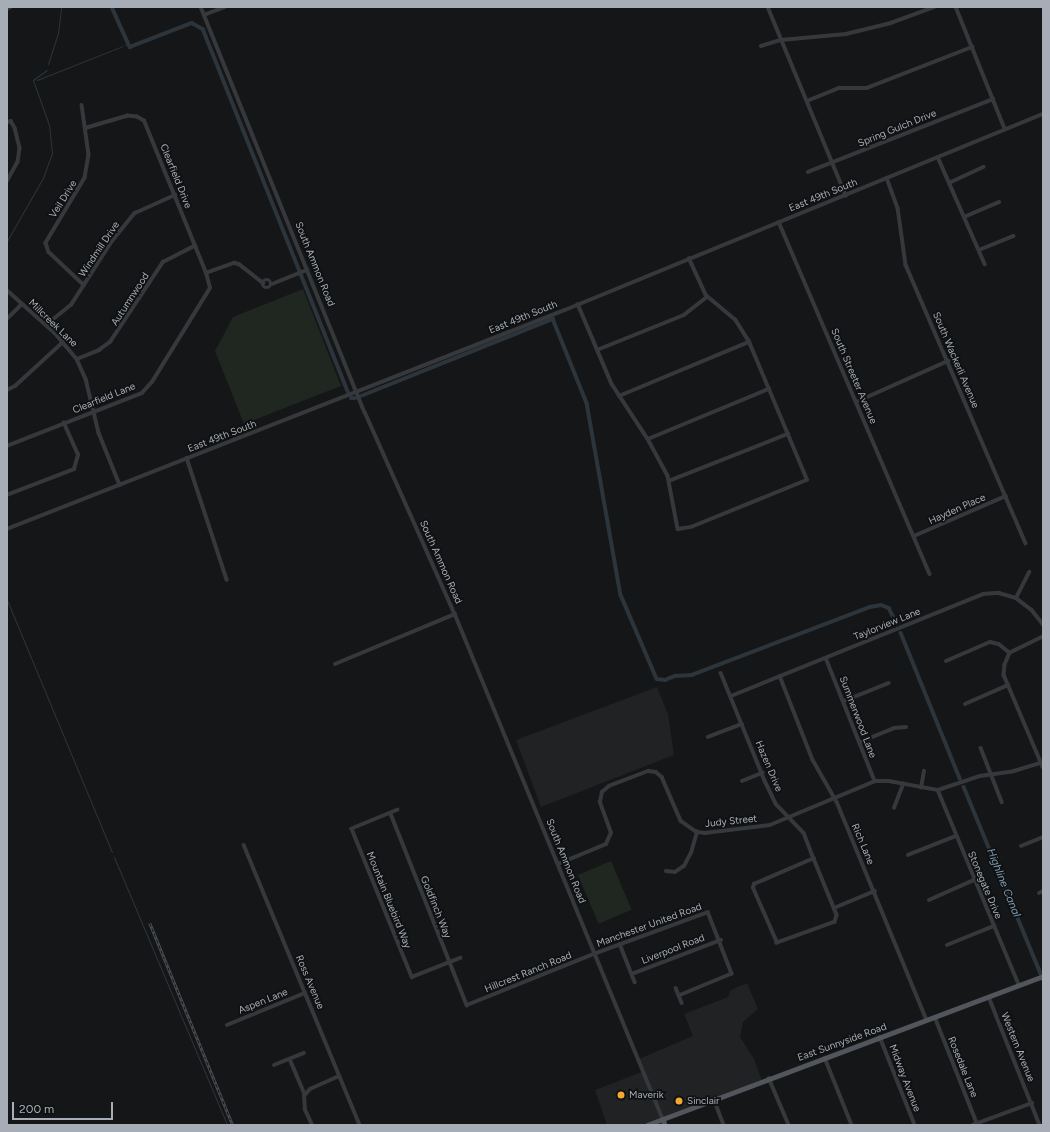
<!DOCTYPE html>
<html>
<head>
<meta charset="utf-8">
<style>
	body { margin:0 }
	#map { position:relative; width:1050px; height:1132px; overflow:hidden; background:#151617; font-family:Figtree,sans-serif }
	div>[style] { position:absolute }
	[style*='--x'] { left:calc(var(--x)*1px); top:calc(var(--y)*1px); width:calc(var(--w)*1px); rotate:calc(var(--a)*1deg) }
	.built>* { inset:0; background:#212224 }
	.green>* { inset:0; background:#1f2720; transform-origin:0 0 }
	.stream>* { height:1px; margin:-0.5px; padding:0 0.5px; transform-origin:0.5px; border-radius:0.5px; background:#2c353b }
	.canal>* { height:3.5px; margin:-1.75px; padding:0 1.75px; transform-origin:1.75px; border-radius:1.75px; background:#2c353b }
	.minor>* { height:3.5px; margin:-1.75px; padding:0 1.75px; transform-origin:1.75px; border-radius:1.75px; background:#36383c }
	.minor>.ring { margin:-1.75px; padding:0; box-sizing:content-box; background:none; border:3.5px solid #36383c; border-radius:50% }
	.major>* { height:4.5px; margin:-2.25px; padding:0 2.25px; transform-origin:2.25px; border-radius:2.25px; background:#52555b }
	.rail>* { height:2.5px; margin-top:-1.25px; transform-origin:0; background:repeating-linear-gradient(90deg,#101112 0 3px,#4b4e53 0 6px); box-sizing:border-box; border-block:1px solid #4b4e53 }
	.dots>* { width:11px; height:11px; translate:-50% -50%; box-sizing:border-box; border:2px solid #101112; border-radius:50% }
	span { translate:-50% -50%; white-space:nowrap; text-align:center; line-height:1.15; -webkit-text-stroke:3.5px #101112; paint-order:stroke }
	.street-label { font-size:10px; color:#a7adb7 }
	.poi-label { font-size:10px; color:#a7adb7 }
	.left { translate:0 -50%; text-align:left }
	.water-label { font-size:11px; color:#7e9db3; font-style:italic }
	.frame { position:absolute; inset:0; border:8px solid #a7adb7; pointer-events:none }
	.scale { position:absolute; left:12px; top:1102px; width:101px; height:18px; box-sizing:border-box; border:2px solid #a7adb7; border-top:0; padding-left:5px; font-size:12px; line-height:14px; white-space:nowrap; color:#a7adb7; -webkit-text-stroke:3px #101112; paint-order:stroke }
</style>
</head>
<body>
<div id="map">
	<div class="built">
		<i style="clip-path:polygon(657px 687px,668px 714px,674px 755px,541px 807px,516px 740px)"></i>
		<i style="clip-path:polygon(747px 983px,758px 1009px,743px 1022px,740px 1037px,754px 1059px,762px 1081px,647px 1125px,607px 1125px,595px 1090px,642px 1072px,639px 1059px,693px 1036px,684px 1014px,728px 997px,731px 990px)"></i>
	</div>
	<div class="green">
		<i style="clip-path:polygon(303px 289px,341px 386px,244px 424px,215px 351px,233px 317px)"></i>
		<i style="left:611px;top:861px;width:53px;height:36px;rotate:67deg"></i>
	</div>
	<div class="stream">
		<i style="--x:125;--y:45;--w:2;--a:-27"></i>
		<i style="--x:48;--y:64;--w:33;--a:-72"></i>
		<i style="--x:58;--y:33;--w:26;--a:-83"></i>
		<i style="--x:37;--y:80;--w:92;--a:-21.6"></i>
		<i style="--x:7;--y:241;--w:73;--a:-60.3"></i>
		<i style="--x:43;--y:178;--w:27;--a:-70"></i>
		<i style="--x:52;--y:153;--w:28;--a:-96"></i>
		<i style="--x:49;--y:125;--w:48;--a:-109.6"></i>
		<i style="--x:33;--y:80;--w:17;--a:-36"></i>
		<i style="--x:7;--y:600;--w:273;--a:67.4"></i>
		<i style="--x:114;--y:857;--w:291;--a:67.1"></i>
	</div>
	<div class="canal">
		<i style="--x:112;--y:7;--w:44;--a:65.8"></i>
		<i style="--x:130;--y:47;--w:66;--a:-21.2"></i>
		<i style="--x:192;--y:23;--w:13;--a:29"></i>
		<i style="--x:203;--y:29;--w:391;--a:68.2"></i>
		<i style="--x:361;--y:396;--w:207;--a:-21.9"></i>
		<i style="--x:553;--y:319;--w:91;--a:68"></i>
		<i style="--x:587;--y:403;--w:195;--a:80"></i>
		<i style="--x:621;--y:595;--w:91;--a:66.8"></i>
		<i style="--x:657;--y:679;--w:8;--a:7"></i>
		<i style="--x:665;--y:680;--w:11;--a:-22"></i>
		<i style="--x:675;--y:676;--w:17;--a:-3"></i>
		<i style="--x:692;--y:675;--w:191;--a:-20.9"></i>
		<i style="--x:870;--y:607;--w:11;--a:-10"></i>
		<i style="--x:881;--y:605;--w:9;--a:21"></i>
		<i style="--x:889;--y:608;--w:18;--a:63"></i>
		<i style="--x:351;--y:398;--w:4;--a:0"></i>
		<i style="--x:901;--y:633;--w:157;--a:67.9"></i>
		<i style="--x:964;--y:787;--w:208;--a:67.6"></i>
	</div>
	<div class="minor">
		<i style="--x:201;--y:7;--w:437;--a:68"></i>
		<i style="--x:365;--y:412;--w:221;--a:66"></i>
		<i style="--x:455;--y:614;--w:546;--a:67.61"></i>
		<i style="--x:768;--y:7;--w:204;--a:67.5"></i>
		<i style="--x:956;--y:7;--w:131;--a:68.1"></i>
		<i style="--x:7;--y:9;--w:4;--a:-27"></i>
		<i style="--x:204;--y:15;--w:22;--a:-21"></i>
		<i style="--x:761;--y:46;--w:21;--a:-17"></i>
		<i style="--x:781;--y:40;--w:65;--a:-5.3"></i>
		<i style="--x:846;--y:34;--w:46;--a:-13.7"></i>
		<i style="--x:891;--y:23;--w:46;--a:-20.4"></i>
		<i style="--x:807;--y:101;--w:35;--a:-22"></i>
		<i style="--x:839;--y:88;--w:28;--a:0"></i>
		<i style="--x:867;--y:88;--w:113;--a:-21.3"></i>
		<i style="--x:82;--y:105;--w:50;--a:82"></i>
		<i style="--x:89;--y:155;--w:23;--a:100"></i>
		<i style="--x:85;--y:178;--w:76;--a:121"></i>
		<i style="--x:46;--y:243;--w:9;--a:72"></i>
		<i style="--x:49;--y:252;--w:48;--a:43.3"></i>
		<i style="--x:7;--y:122;--w:4;--a:-14"></i>
		<i style="--x:11;--y:121;--w:8;--a:60"></i>
		<i style="--x:15;--y:128;--w:21;--a:76"></i>
		<i style="--x:20;--y:148;--w:14;--a:98"></i>
		<i style="--x:18;--y:162;--w:23;--a:119"></i>
		<i style="--x:938;--y:157;--w:117;--a:66.3"></i>
		<i style="--x:808;--y:172;--w:199;--a:-21.5"></i>
		<i style="--x:887;--y:178;--w:32;--a:70"></i>
		<i style="--x:898;--y:208;--w:58;--a:82"></i>
		<i style="--x:906;--y:265;--w:303;--a:66.7"></i>
		<i style="--x:949;--y:183;--w:38;--a:-25"></i>
		<i style="--x:964;--y:217;--w:38;--a:-23"></i>
		<i style="--x:779;--y:222;--w:383;--a:66.8"></i>
		<i style="--x:979;--y:250;--w:37;--a:-22"></i>
		<i style="--x:206;--y:273;--w:30;--a:-20"></i>
		<i style="--x:234;--y:263;--w:5;--a:11"></i>
		<i style="--x:239;--y:264;--w:31;--a:38"></i>
		<i class="ring" style="left:262.5px;top:279.5px;width:5.5px;height:5.5px"></i>
		<i style="--x:272;--y:284;--w:38;--a:-22"></i>
		<i style="--x:7;--y:290;--w:64;--a:41.9"></i>
		<i style="--x:55;--y:333;--w:34;--a:50"></i>
		<i style="--x:77;--y:359;--w:22;--a:66"></i>
		<i style="--x:86;--y:379;--w:56;--a:76.5"></i>
		<i style="--x:99;--y:433;--w:56;--a:68"></i>
		<i style="--x:578;--y:304;--w:87;--a:67"></i>
		<i style="--x:612;--y:384;--w:66;--a:56.8"></i>
		<i style="--x:648;--y:439;--w:42;--a:61.6"></i>
		<i style="--x:668;--y:476;--w:54;--a:79.3"></i>
		<i style="--x:678;--y:529;--w:13;--a:-9"></i>
		<i style="--x:691;--y:527;--w:125;--a:-22.1"></i>
		<i style="--x:807;--y:480;--w:150;--a:-112.8"></i>
		<i style="--x:749;--y:342;--w:26;--a:-122"></i>
		<i style="--x:735;--y:320;--w:38;--a:-140"></i>
		<i style="--x:706;--y:296;--w:41;--a:-114.7"></i>
		<i style="--x:7;--y:319;--w:21;--a:-45"></i>
		<i style="--x:46;--y:325;--w:32;--a:-39"></i>
		<i style="--x:71;--y:305;--w:76;--a:-57.4"></i>
		<i style="--x:112;--y:241;--w:36;--a:-51"></i>
		<i style="--x:135;--y:213;--w:44;--a:-24.2"></i>
		<i style="--x:597;--y:350;--w:94;--a:-21.9"></i>
		<i style="--x:684;--y:315;--w:29;--a:-38"></i>
		<i style="--x:77;--y:359;--w:24;--a:-22"></i>
		<i style="--x:99;--y:350;--w:14;--a:-36"></i>
		<i style="--x:110;--y:342;--w:96;--a:-56.5"></i>
		<i style="--x:163;--y:262;--w:36;--a:-27"></i>
		<i style="--x:7;--y:390;--w:9;--a:-27"></i>
		<i style="--x:15;--y:386;--w:65;--a:-42.5"></i>
		<i style="--x:619;--y:396;--w:141;--a:-22.6"></i>
		<i style="--x:856;--y:402;--w:101;--a:-24"></i>
		<i style="--x:648;--y:439;--w:131;--a:-22.5"></i>
		<i style="--x:7;--y:446;--w:145;--a:-21.4"></i>
		<i style="--x:142;--y:393;--w:15;--a:-48"></i>
		<i style="--x:152;--y:382;--w:110;--a:-58.3"></i>
		<i style="--x:210;--y:288;--w:16;--a:-105"></i>
		<i style="--x:206;--y:273;--w:164;--a:-112.2"></i>
		<i style="--x:144;--y:121;--w:8;--a:-150"></i>
		<i style="--x:137;--y:117;--w:9;--a:-174"></i>
		<i style="--x:128;--y:116;--w:43;--a:163.7"></i>
		<i style="--x:187;--y:458;--w:128;--a:71.8"></i>
		<i style="--x:669;--y:481;--w:128;--a:-21.6"></i>
		<i style="--x:7;--y:495;--w:72;--a:-21.2"></i>
		<i style="--x:74;--y:469;--w:15;--a:-74"></i>
		<i style="--x:78;--y:455;--w:35;--a:-114"></i>
		<i style="--x:7;--y:529;--w:599;--a:-21.43"></i>
		<i style="--x:565;--y:310;--w:517;--a:-22.3"></i>
		<i style="--x:914;--y:536;--w:100;--a:-23.5"></i>
		<i style="--x:1016;--y:598;--w:29;--a:-63"></i>
		<i style="--x:1043;--y:637;--w:37;--a:154"></i>
		<i style="--x:1010;--y:653;--w:13;--a:113"></i>
		<i style="--x:1005;--y:665;--w:10;--a:96"></i>
		<i style="--x:1004;--y:675;--w:100;--a:67"></i>
		<i style="--x:826;--y:658;--w:132;--a:68.3"></i>
		<i style="--x:946;--y:661;--w:48;--a:-23.4"></i>
		<i style="--x:990;--y:642;--w:9;--a:13"></i>
		<i style="--x:999;--y:644;--w:14;--a:39"></i>
		<i style="--x:335;--y:664;--w:130;--a:-22.6"></i>
		<i style="--x:721;--y:673;--w:117;--a:67.8"></i>
		<i style="--x:765;--y:781;--w:25;--a:64"></i>
		<i style="--x:776;--y:804;--w:40;--a:46"></i>
		<i style="--x:804;--y:833;--w:22;--a:69"></i>
		<i style="--x:812;--y:854;--w:66;--a:67.7"></i>
		<i style="--x:837;--y:915;--w:7;--a:106"></i>
		<i style="--x:835;--y:922;--w:62;--a:160.1"></i>
		<i style="--x:777;--y:943;--w:60;--a:-113.6"></i>
		<i style="--x:753;--y:888;--w:4;--a:-76"></i>
		<i style="--x:754;--y:884;--w:65;--a:-23.4"></i>
		<i style="--x:780;--y:676;--w:90;--a:68.6"></i>
		<i style="--x:813;--y:760;--w:48;--a:60.3"></i>
		<i style="--x:837;--y:802;--w:236;--a:67.6"></i>
		<i style="--x:731;--y:696;--w:272;--a:-22"></i>
		<i style="--x:983;--y:594;--w:16;--a:-4"></i>
		<i style="--x:999;--y:593;--w:18;--a:16"></i>
		<i style="--x:1016;--y:598;--w:20;--a:37"></i>
		<i style="--x:1032;--y:610;--w:18;--a:52"></i>
		<i style="--x:844;--y:701;--w:48;--a:-21.8"></i>
		<i style="--x:965;--y:704;--w:47;--a:-23.8"></i>
		<i style="--x:708;--y:737;--w:36;--a:-21"></i>
		<i style="--x:860;--y:742;--w:37;--a:-22"></i>
		<i style="--x:894;--y:728;--w:12;--a:-5"></i>
		<i style="--x:981;--y:748;--w:58;--a:68.7"></i>
		<i style="--x:742;--y:781;--w:22;--a:-22"></i>
		<i style="--x:921;--y:788;--w:17;--a:-80"></i>
		<i style="--x:938;--y:790;--w:211;--a:67.4"></i>
		<i style="--x:894;--y:808;--w:26;--a:-69"></i>
		<i style="--x:398;--y:810;--w:50;--a:157.6"></i>
		<i style="--x:352;--y:829;--w:160;--a:67.9"></i>
		<i style="--x:412;--y:977;--w:52;--a:-21.6"></i>
		<i style="--x:391;--y:814;--w:206;--a:68.3"></i>
		<i style="--x:467;--y:1005;--w:137;--a:-21.9"></i>
		<i style="--x:594;--y:954;--w:121;--a:-20.2"></i>
		<i style="--x:708;--y:912;--w:66;--a:68.8"></i>
		<i style="--x:732;--y:974;--w:57;--a:157.5"></i>
		<i style="--x:244;--y:845;--w:303;--a:67.5"></i>
		<i style="--x:1021;--y:846;--w:24;--a:-22"></i>
		<i style="--x:908;--y:855;--w:52;--a:-21.6"></i>
		<i style="--x:558;--y:864;--w:52;--a:-22.6"></i>
		<i style="--x:606;--y:844;--w:12;--a:-66"></i>
		<i style="--x:611;--y:833;--w:33;--a:-110"></i>
		<i style="--x:600;--y:802;--w:10;--a:-79"></i>
		<i style="--x:602;--y:792;--w:9;--a:-41"></i>
		<i style="--x:609;--y:786;--w:42;--a:-21"></i>
		<i style="--x:648;--y:771;--w:8;--a:7"></i>
		<i style="--x:656;--y:772;--w:8;--a:40"></i>
		<i style="--x:662;--y:777;--w:48;--a:66.6"></i>
		<i style="--x:681;--y:821;--w:19;--a:35"></i>
		<i style="--x:697;--y:832;--w:8;--a:7"></i>
		<i style="--x:705;--y:833;--w:65;--a:-7"></i>
		<i style="--x:770;--y:825;--w:114;--a:-22.7"></i>
		<i style="--x:875;--y:781;--w:14;--a:0"></i>
		<i style="--x:889;--y:781;--w:50;--a:10.4"></i>
		<i style="--x:938;--y:790;--w:44;--a:-18.4"></i>
		<i style="--x:980;--y:776;--w:34;--a:-8"></i>
		<i style="--x:1014;--y:771;--w:30;--a:-17"></i>
		<i style="--x:666;--y:871;--w:9;--a:6"></i>
		<i style="--x:675;--y:872;--w:11;--a:-34"></i>
		<i style="--x:684;--y:866;--w:15;--a:-62"></i>
		<i style="--x:691;--y:853;--w:22;--a:-74"></i>
		<i style="--x:1039;--y:893;--w:4;--a:-27"></i>
		<i style="--x:929;--y:900;--w:49;--a:-24"></i>
		<i style="--x:834;--y:908;--w:44;--a:-22.5"></i>
		<i style="--x:620;--y:944;--w:41;--a:68.5"></i>
		<i style="--x:947;--y:945;--w:51;--a:-22"></i>
		<i style="--x:632;--y:974;--w:95;--a:-20.9"></i>
		<i style="--x:676;--y:988;--w:16;--a:68"></i>
		<i style="--x:989;--y:997;--w:138;--a:68.3"></i>
		<i style="--x:935;--y:1017;--w:114;--a:68.4"></i>
		<i style="--x:227;--y:1025;--w:84;--a:-22.3"></i>
		<i style="--x:880;--y:1037;--w:95;--a:68.3"></i>
		<i style="--x:825;--y:1058;--w:72;--a:68.1"></i>
		<i style="--x:290;--y:1059;--w:38;--a:67"></i>
		<i style="--x:274;--y:1065;--w:32;--a:-22"></i>
		<i style="--x:769;--y:1078;--w:51;--a:66.9"></i>
		<i style="--x:714;--y:1099;--w:28;--a:69"></i>
		<i style="--x:312;--y:1125;--w:17;--a:-115"></i>
		<i style="--x:305;--y:1110;--w:14;--a:-94"></i>
		<i style="--x:304;--y:1096;--w:9;--a:-49"></i>
		<i style="--x:310;--y:1089;--w:32;--a:-24"></i>
		<i style="--x:973;--y:1125;--w:63;--a:-20.4"></i>
	</div>
	<div class="major">
		<i style="--x:663;--y:1119;--w:6;--a:72"></i>
		<i style="--x:647;--y:1125;--w:423;--a:-20.6"></i>
	</div>
	<div class="rail">
		<i style="--x:150;--y:923;--w:218;--a:67.7"></i>
	</div>
	<div class="dots">
		<i style="left:621px;top:1095px;background:#f2a833"></i>
		<i style="left:679px;top:1101px;background:#f2a833"></i>
	</div>
	<div class="street-label">
		<span style="left:897px;top:128px;rotate:-22deg">Spring Gulch Drive</span>
		<span style="left:176px;top:176px;rotate:68deg">Clearfield Drive</span>
		<span style="left:823px;top:195px;rotate:-22deg">East 49th South</span>
		<span style="left:63px;top:199px;rotate:-58deg">Veil Drive</span>
		<span style="left:99px;top:249px;rotate:-56deg">Windmill Drive</span>
		<span style="left:315px;top:264px;rotate:68deg">South Ammon Road</span>
		<span style="left:130px;top:299px;rotate:-57deg">Autumnwood</span>
		<span style="left:523px;top:317px;rotate:-22deg">East 49th South</span>
		<span style="left:53px;top:323px;rotate:44deg">Millcreek Lane</span>
		<span style="left:956px;top:360px;rotate:67deg">South Wackerli Avenue</span>
		<span style="left:854px;top:376px;rotate:67deg">South Streeter Avenue</span>
		<span style="left:104px;top:398px;rotate:-22deg">Clearfield Lane</span>
		<span style="left:222px;top:436px;rotate:-21deg">East 49th South</span>
		<span style="left:957px;top:509px;rotate:-24deg">Hayden Place</span>
		<span style="left:441px;top:562px;rotate:66deg">South Ammon Road</span>
		<span style="left:887px;top:624px;rotate:-22deg">Taylorview Lane</span>
		<span style="left:858px;top:717px;rotate:69deg">Summerwood Lane</span>
		<span style="left:769px;top:766px;rotate:67deg">Hazen Drive</span>
		<span style="left:731px;top:821px;rotate:-6deg">Judy Street</span>
		<span style="left:863px;top:844px;rotate:67deg">Rich Lane</span>
		<span style="left:566px;top:861px;rotate:68deg">South Ammon Road</span>
		<span style="left:985px;top:885px;rotate:67deg">Stonegate Drive</span>
		<span style="left:389px;top:900px;rotate:68deg">Mountain Bluebird Way</span>
		<span style="left:436px;top:907px;rotate:68deg">Goldfinch Way</span>
		<span style="left:649px;top:925px;rotate:-20deg">Manchester United Road</span>
		<span style="left:673px;top:949px;rotate:-21deg">Liverpool Road</span>
		<span style="left:528px;top:972px;rotate:-22deg">Hillcrest Ranch Road</span>
		<span style="left:310px;top:982px;rotate:67deg">Ross Avenue</span>
		<span style="left:263px;top:1001px;rotate:-22deg">Aspen Lane</span>
		<span style="left:842px;top:1042px;rotate:-20deg">East Sunnyside Road</span>
		<span style="left:1018px;top:1047px;rotate:68deg">Western Avenue</span>
		<span style="left:963px;top:1067px;rotate:68deg">Rosedale Lane</span>
		<span style="left:905px;top:1078px;rotate:69deg">Midway Avenue</span>
	</div>
	<div class="poi-label">
		<span class="left" style="left:629px;top:1095px">Maverik</span>
		<span class="left" style="left:687px;top:1101px">Sinclair</span>
	</div>
	<div class="water-label">
		<span style="left:1003px;top:883px;rotate:68deg">Highline Canal</span>
	</div>
	<div class="frame"></div>
	<div class="scale">200 m</div>
</div>
</body>
</html>
